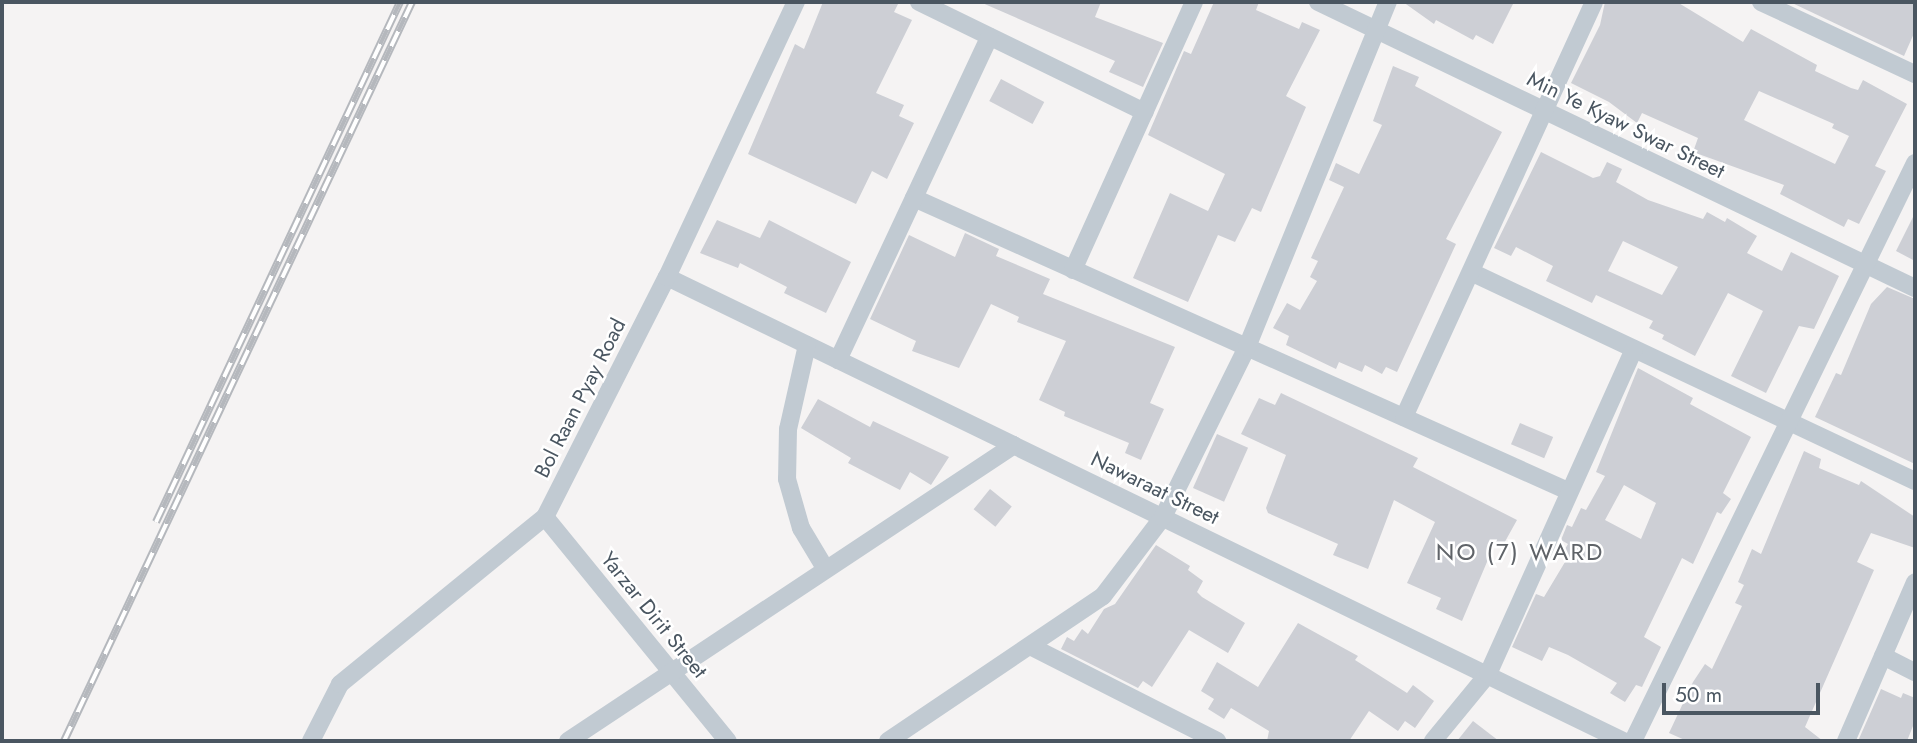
<!DOCTYPE html>
<html>
<head>
<meta charset="utf-8">
<style>
	body { margin:0 }
	#map { position:relative; width:1917px; height:743px; overflow:hidden; background:#f5f3f3; font-family:Jost,sans-serif }
	div>[style] { position:absolute }
	[style*='--x'] { left:calc(var(--x)*1px); top:calc(var(--y)*1px); width:calc(var(--w)*1px); rotate:calc(var(--a)*1deg) }
	.building>* { inset:0; background:#cdcfd5; transform-origin:0 0 }
	.street>* { height:18px; margin:-9px; padding:0 9px; transform-origin:9px; border-radius:9px; background:#c1cad2 }
	.rail>* { height:8px; margin-top:-4px; transform-origin:0; background:repeating-linear-gradient(90deg,#fff 0 16px,#b5b8bd 0 32px); box-sizing:border-box; border-block:2px solid #b5b8bd }
	span { translate:-50% -50%; white-space:nowrap; text-align:center; line-height:1.15; -webkit-text-stroke:5px #fff; paint-order:stroke }
	.street-label { font-size:21px; color:#4a5661 }
	.quarter-label { font-size:24px; color:#5f6368; letter-spacing:2px }
	.frame { position:absolute; inset:0; border:4px solid #4a5661; pointer-events:none }
	.scale { position:absolute; left:1662px; top:683px; width:158px; height:32px; box-sizing:border-box; border:4px solid #4a5661; border-top:0; padding-left:9px; font-size:21px; line-height:24px; white-space:nowrap; color:#4a5661; -webkit-text-stroke:5px #fff; paint-order:stroke }
</style>
</head>
<body>
<div id="map">
	<div class="building">
		<i style="clip-path:polygon(823px 2px,899px 2px,894px 12px,912px 20px,876px 93px,904px 105px,899px 116px,914px 123px,887px 179px,872px 171px,856px 204px,748px 154px,795px 44px,804px 49px)"></i>
		<i style="clip-path:polygon(980px 2px,1101px 2px,1095px 17px,1163px 43px,1143px 87px,1109px 72px,1115px 61px)"></i>
		<i style="clip-path:polygon(1214px 2px,1259px 2px,1256px 10px,1299px 29px,1302px 22px,1320px 30px,1286px 96px,1306px 107px,1261px 212px,1252px 208px,1235px 242px,1218px 235px,1188px 302px,1133px 278px,1170px 193px,1208px 211px,1225px 174px,1148px 135px,1184px 51px,1191px 54px)"></i>
		<i style="clip-path:polygon(1403px 2px,1514px 2px,1493px 44px,1476px 35px,1473px 40px,1436px 20px,1434px 24px)"></i>
		<i style="clip-path:polygon(evenodd,1605px 2px,1677px 2px,1743px 42px,1751px 29px,1817px 65px,1815px 71px,1851px 88px,1858px 90px,1863px 80px,1907px 104px,1875px 166px,1886px 171px,1859px 224px,1848px 219px,1844px 227px,1780px 194px,1784px 185px,1693px 152px,1698px 138px,1642px 113px,1637px 123px,1609px 102px,1571px 83px,1600px 25px,1605px 2px,1759px 91px,1834px 124px,1832px 128px,1849px 136px,1835px 164px,1744px 120px,1759px 91px)"></i>
		<i style="clip-path:polygon(1790px 2px,1915px 2px,1915px 31px,1904px 56px)"></i>
		<i style="clip-path:polygon(1393px 66px,1419px 77px,1415px 86px,1502px 132px,1446px 239px,1456px 244px,1397px 372px,1386px 367px,1382px 374px,1365px 365px,1362px 372px,1339px 362px,1336px 369px,1286px 345px,1289px 336px,1273px 328px,1287px 303px,1300px 310px,1317px 281px,1310px 277px,1318px 261px,1311px 258px,1344px 187px,1329px 180px,1336px 163px,1359px 174px,1382px 125px,1373px 121px)"></i>
		<i style="left:1001px;top:79px;width:49px;height:25px;rotate:28deg"></i>
		<i style="clip-path:polygon(evenodd,1541px 152px,1593px 178px,1600px 176px,1607px 162px,1622px 169px,1616px 182px,1648px 200px,1703px 219px,1707px 212px,1725px 222px,1727px 218px,1757px 236px,1747px 253px,1782px 271px,1791px 252px,1839px 276px,1814px 329px,1799px 326px,1766px 393px,1731px 376px,1763px 311px,1728px 293px,1695px 356px,1662px 339px,1664px 335px,1649px 328px,1653px 321px,1596px 295px,1592px 303px,1546px 281px,1553px 266px,1516px 247px,1511px 256px,1494px 248px,1541px 152px,1623px 241px,1678px 267px,1662px 295px,1608px 271px,1623px 241px)"></i>
		<i style="clip-path:polygon(1915px 213px,1915px 261px,1896px 251px)"></i>
		<i style="clip-path:polygon(717px 220px,760px 238px,769px 220px,851px 262px,826px 313px,784px 293px,787px 287px,740px 263px,738px 268px,700px 253px)"></i>
		<i style="clip-path:polygon(965px 233px,999px 249px,996px 256px,1050px 279px,1043px 294px,1175px 347px,1150px 403px,1164px 409px,1141px 460px,1125px 453px,1129px 443px,1064px 416px,1065px 412px,1039px 400px,1066px 341px,1017px 322px,1019px 317px,991px 304px,959px 368px,912px 351px,916px 341px,870px 319px,909px 235px,955px 257px)"></i>
		<i style="clip-path:polygon(1887px 287px,1915px 299px,1915px 464px,1815px 417px,1836px 373px,1841px 375px,1871px 304px)"></i>
		<i style="clip-path:polygon(evenodd,1638px 368px,1693px 398px,1690px 404px,1751px 437px,1723px 493px,1731px 499px,1721px 514px,1717px 512px,1693px 564px,1682px 558px,1658px 608px,1644px 637px,1661px 647px,1642px 687px,1636px 685px,1625px 702px,1610px 693px,1617px 683px,1568px 655px,1549px 647px,1542px 661px,1512px 647px,1536px 594px,1544px 597px,1568px 557px,1562px 554px,1568px 544px,1561px 540px,1567px 525px,1572px 527px,1581px 508px,1586px 510px,1605px 476px,1596px 472px,1638px 368px,1624px 485px,1656px 503px,1641px 539px,1605px 520px,1624px 485px)"></i>
		<i style="clip-path:polygon(1281px 393px,1418px 458px,1413px 467px,1517px 520px,1502px 547px,1495px 543px,1462px 621px,1436px 609px,1441px 598px,1407px 583px,1435px 522px,1394px 500px,1368px 569px,1333px 555px,1338px 544px,1268px 513px,1266px 508px,1286px 455px,1241px 434px,1259px 398px,1275px 405px)"></i>
		<i style="clip-path:polygon(818px 399px,870px 427px,873px 421px,949px 457px,931px 485px,910px 472px,900px 490px,848px 463px,851px 458px,801px 428px)"></i>
		<i style="left:1520px;top:423px;width:36px;height:23px;rotate:23deg"></i>
		<i style="left:1217px;top:434px;width:34px;height:59px;rotate:24deg"></i>
		<i style="clip-path:polygon(1804px 451px,1821px 459px,1819px 468px,1859px 485px,1861px 481px,1915px 517px,1915px 548px,1871px 533px,1857px 562px,1874px 570px,1805px 727px,1823px 741px,1687px 741px,1669px 733px,1693px 682px,1705px 664px,1712px 669px,1742px 606px,1735px 603px,1744px 585px,1738px 582px,1752px 549px,1761px 554px)"></i>
		<i style="left:990px;top:489px;width:28px;height:26px;rotate:39deg"></i>
		<i style="clip-path:polygon(1156px 545px,1190px 566px,1188px 570px,1203px 581px,1197px 592px,1202px 597px,1245px 623px,1228px 653px,1189px 630px,1152px 687px,1143px 681px,1138px 688px,1061px 649px,1067px 637px,1074px 641px,1082px 629px,1088px 634px,1104px 609px,1115px 604px)"></i>
		<i style="clip-path:polygon(1298px 623px,1358px 656px,1355px 660px,1407px 693px,1413px 685px,1434px 701px,1415px 728px,1405px 721px,1398px 731px,1369px 711px,1349px 741px,1267px 741px,1269px 731px,1231px 708px,1224px 719px,1208px 709px,1214px 699px,1201px 691px,1217px 662px,1258px 687px)"></i>
		<i style="clip-path:polygon(1881px 689px,1901px 698px,1903px 693px,1915px 698px,1915px 721px,1907px 741px,1858px 741px)"></i>
		<i style="clip-path:polygon(1473px 721px,1499px 741px,1457px 741px)"></i>
	</div>
	<div class="street">
		<i style="--x:919;--y:2;--w:251;--a:26"></i>
		<i style="--x:1318;--y:2;--w:662;--a:25.6"></i>
		<i style="--x:1761;--y:2;--w:170;--a:25.1"></i>
		<i style="--x:914;--y:198;--w:717;--a:24.13"></i>
		<i style="--x:1073;--y:270;--w:294;--a:-65.7"></i>
		<i style="--x:1473;--y:273;--w:488;--a:25.2"></i>
		<i style="--x:667;--y:277;--w:1063;--a:25.89"></i>
		<i style="--x:807;--y:345;--w:86;--a:102.7"></i>
		<i style="--x:788;--y:429;--w:50;--a:91.1"></i>
		<i style="--x:787;--y:479;--w:51;--a:74.1"></i>
		<i style="--x:801;--y:528;--w:47;--a:59"></i>
		<i style="--x:838;--y:360;--w:357;--a:-64.9"></i>
		<i style="--x:1404;--y:417;--w:456;--a:-65.4"></i>
		<i style="--x:545;--y:517;--w:289;--a:50.8"></i>
		<i style="--x:1030;--y:646;--w:210;--a:26.9"></i>
		<i style="--x:1883;--y:656;--w:36;--a:27"></i>
		<i style="--x:311;--y:741;--w:64;--a:-63"></i>
		<i style="--x:340;--y:684;--w:264;--a:-39.2"></i>
		<i style="--x:545;--y:517;--w:269;--a:-63.1"></i>
		<i style="--x:667;--y:277;--w:304;--a:-64.9"></i>
		<i style="--x:568;--y:741;--w:535;--a:-33.57"></i>
		<i style="--x:888;--y:741;--w:259;--a:-34"></i>
		<i style="--x:1103;--y:596;--w:99;--a:-52.8"></i>
		<i style="--x:1163;--y:517;--w:190;--a:-63.7"></i>
		<i style="--x:1247;--y:347;--w:373;--a:-67.8"></i>
		<i style="--x:1433;--y:741;--w:87;--a:-50.6"></i>
		<i style="--x:1488;--y:674;--w:356;--a:-65.8"></i>
		<i style="--x:1633;--y:741;--w:643;--a:-63.99"></i>
		<i style="--x:1846;--y:741;--w:173;--a:-66.5"></i>
	</div>
	<div class="rail">
		<i style="--x:156;--y:522;--w:574;--a:-64.86"></i>
		<i style="--x:64;--y:741;--w:817;--a:-64.78"></i>
	</div>
	<div class="street-label">
		<span style="left:1626px;top:125px;rotate:26deg">Min Ye Kyaw Swar Street</span>
		<span style="left:580px;top:398px;rotate:-63deg">Bol Raan Pyay Road</span>
		<span style="left:1155px;top:488px;rotate:26deg">Nawaraat Street</span>
		<span style="left:654px;top:615px;rotate:51deg">Yarzar Dirit Street</span>
	</div>
	<div class="quarter-label">
		<span style="left:1520px;top:552px">NO (7) WARD</span>
	</div>
	<div class="frame"></div>
	<div class="scale">50 m</div>
</div>
</body>
</html>
